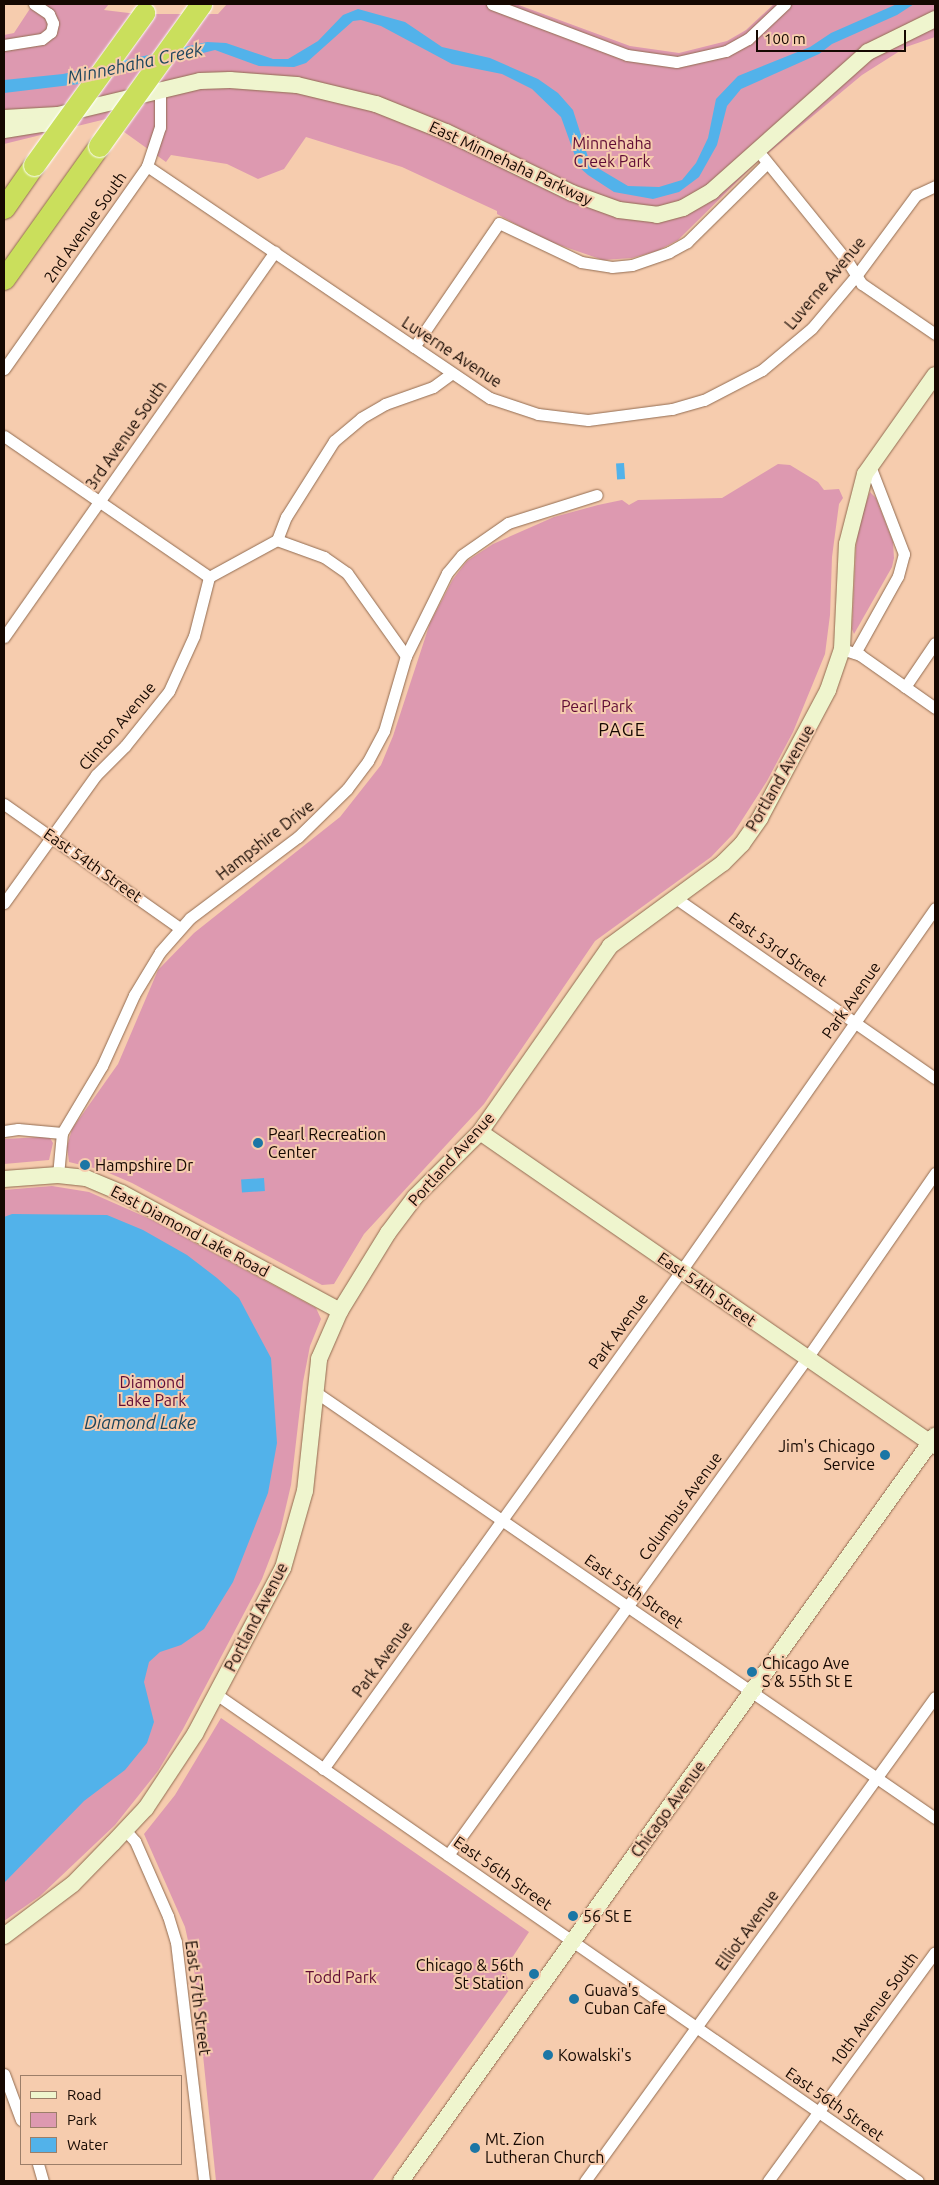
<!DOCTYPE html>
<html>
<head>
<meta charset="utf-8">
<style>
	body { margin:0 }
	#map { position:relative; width:939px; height:2185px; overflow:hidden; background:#f6ccae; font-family:Ubuntu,sans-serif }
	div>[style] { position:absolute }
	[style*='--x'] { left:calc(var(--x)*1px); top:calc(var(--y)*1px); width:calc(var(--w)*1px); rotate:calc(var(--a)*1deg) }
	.green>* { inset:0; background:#dd99b0 }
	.water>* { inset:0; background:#52b2ea; transform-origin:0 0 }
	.roads { filter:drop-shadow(0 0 1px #926c51) drop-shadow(0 0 1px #926c51) }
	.street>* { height:11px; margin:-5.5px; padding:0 5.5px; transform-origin:5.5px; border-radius:5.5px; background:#fff }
	.secondary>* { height:16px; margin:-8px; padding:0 8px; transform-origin:8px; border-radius:8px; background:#eff5ce }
	.highway>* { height:21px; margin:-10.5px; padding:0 10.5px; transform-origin:10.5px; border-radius:10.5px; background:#cadf5c }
	.bridges { filter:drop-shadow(0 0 1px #fff) drop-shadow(0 0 1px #fff) }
	.highway-bridge>* { height:21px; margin:-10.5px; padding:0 10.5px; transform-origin:10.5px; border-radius:10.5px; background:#cadf5c }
	.dots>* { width:14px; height:14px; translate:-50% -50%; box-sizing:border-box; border:2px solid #f6ccae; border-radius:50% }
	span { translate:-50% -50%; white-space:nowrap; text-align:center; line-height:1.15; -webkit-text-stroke:4px #f6ccae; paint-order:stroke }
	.park-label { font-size:16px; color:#600c35 }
	.street-label { font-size:16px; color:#150801 }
	.poi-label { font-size:16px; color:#150801 }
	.left { translate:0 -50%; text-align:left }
	.right { translate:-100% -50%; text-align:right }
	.water-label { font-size:18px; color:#1e465d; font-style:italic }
	.neighbourhood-label { font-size:18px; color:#150801; letter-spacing:1px }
	.frame { position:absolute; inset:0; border:5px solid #150801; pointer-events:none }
	.legend { position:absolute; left:20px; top:2075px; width:162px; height:90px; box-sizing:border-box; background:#f6ccae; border:1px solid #9c7e69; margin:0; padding:6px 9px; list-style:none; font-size:15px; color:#150801 }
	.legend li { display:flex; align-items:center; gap:10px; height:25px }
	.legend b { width:25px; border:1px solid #9c7e69 }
	.scale { position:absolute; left:756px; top:30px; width:150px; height:22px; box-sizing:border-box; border:2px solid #150801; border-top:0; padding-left:6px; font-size:15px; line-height:18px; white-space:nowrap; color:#150801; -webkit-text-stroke:4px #f6ccae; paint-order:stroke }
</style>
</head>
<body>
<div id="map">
	<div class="green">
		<i style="clip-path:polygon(33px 4px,109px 4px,104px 10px,137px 14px,218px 14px,227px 4px,516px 4px,630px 46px,679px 53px,727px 41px,746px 30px,774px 4px,935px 4px,935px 37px,906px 47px,862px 75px,754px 165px,678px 240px,657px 251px,632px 258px,603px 260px,545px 240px,497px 214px,497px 211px,402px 167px,306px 137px,284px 169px,258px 179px,227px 164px,171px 155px,166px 162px,106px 119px,4px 144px,4px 35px,14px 33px)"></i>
		<i style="clip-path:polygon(778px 464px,790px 465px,818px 482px,824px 490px,839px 489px,843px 498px,839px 504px,832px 557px,830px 615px,825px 654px,793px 732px,767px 781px,733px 834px,711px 857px,595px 941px,484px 1104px,364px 1234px,334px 1284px,322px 1285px,132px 1183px,102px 1170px,69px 1162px,67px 1147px,72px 1129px,118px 1064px,158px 970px,194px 933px,340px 817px,381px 765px,393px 736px,430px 623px,453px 579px,467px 561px,493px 544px,554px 517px,598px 505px,622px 500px,629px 505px,638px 500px,722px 498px)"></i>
		<i style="clip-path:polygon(870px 492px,876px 498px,893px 542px,894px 558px,892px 567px,854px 634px,852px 629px,856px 547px,859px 522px)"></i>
		<i style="clip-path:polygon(43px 1137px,50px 1138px,53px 1143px,49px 1160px,4px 1164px,4px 1139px)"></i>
		<i style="clip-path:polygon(52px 1186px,89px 1192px,150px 1219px,316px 1308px,321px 1319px,310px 1346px,303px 1382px,291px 1485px,280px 1532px,262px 1579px,183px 1729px,158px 1771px,115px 1825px,40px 1896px,4px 1921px,4px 1190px)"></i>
		<i style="clip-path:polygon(221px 1718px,529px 1932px,508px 1964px,506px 1975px,512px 1986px,372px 2181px,216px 2181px,194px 1968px,185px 1927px,144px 1834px,175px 1795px)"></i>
	</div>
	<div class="water">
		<i style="clip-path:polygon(897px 4px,914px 4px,897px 15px,832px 44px,819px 54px,741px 89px,727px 106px,717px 145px,699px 177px,679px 192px,653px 199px,614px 192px,588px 175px,579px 167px,561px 117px,532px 89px,502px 74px,452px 64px,381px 26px,361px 20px,353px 21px,306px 63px,294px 67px,259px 66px,215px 50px,79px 84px,4px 93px,4px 80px,63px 74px,207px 42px,226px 43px,273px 59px,288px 59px,318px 41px,343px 15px,358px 9px,405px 22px,442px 47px,490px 58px,538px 79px,558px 93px,573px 110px,588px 157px,596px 167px,628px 186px,659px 187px,682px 180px,696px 163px,708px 138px,716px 99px,738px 76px,810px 47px,831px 33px)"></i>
		<i style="left:624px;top:463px;width:16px;height:8px;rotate:86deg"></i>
		<i style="left:264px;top:1178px;width:13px;height:23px;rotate:86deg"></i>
		<i style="clip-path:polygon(12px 1214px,107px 1215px,143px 1230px,187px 1255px,217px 1278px,239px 1298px,271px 1358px,277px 1443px,268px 1493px,233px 1582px,204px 1629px,181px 1645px,160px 1652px,149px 1662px,144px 1682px,154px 1722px,147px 1743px,125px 1770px,84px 1801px,4px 1883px,4px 1217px)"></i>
	</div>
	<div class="roads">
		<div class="street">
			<i style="--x:492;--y:4;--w:144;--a:20.7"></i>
			<i style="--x:627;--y:55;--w:50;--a:8"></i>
			<i style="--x:677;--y:62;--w:50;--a:-12.7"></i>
			<i style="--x:726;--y:51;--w:25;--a:-29"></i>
			<i style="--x:748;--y:39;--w:51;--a:-43.4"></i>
			<i style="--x:4;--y:45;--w:38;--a:-9"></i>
			<i style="--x:42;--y:39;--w:11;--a:-38"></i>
			<i style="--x:51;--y:32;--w:9;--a:-77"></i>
			<i style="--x:53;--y:23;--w:10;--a:-114"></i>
			<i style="--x:49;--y:14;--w:18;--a:-146"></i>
			<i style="--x:763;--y:157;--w:135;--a:51"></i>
			<i style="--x:848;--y:262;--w:26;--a:58"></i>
			<i style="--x:862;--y:284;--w:88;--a:34.4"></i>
			<i style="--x:147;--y:166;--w:414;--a:34.1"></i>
			<i style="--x:490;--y:398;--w:51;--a:18.4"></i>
			<i style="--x:538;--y:414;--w:50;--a:6.8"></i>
			<i style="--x:588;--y:420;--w:85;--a:-7.5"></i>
			<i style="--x:672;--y:409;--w:33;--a:-16"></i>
			<i style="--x:704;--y:400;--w:65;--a:-27.3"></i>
			<i style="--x:762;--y:370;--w:65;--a:-40"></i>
			<i style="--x:812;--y:328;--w:68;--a:-49.8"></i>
			<i style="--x:856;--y:276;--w:101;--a:-53.5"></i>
			<i style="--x:916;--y:195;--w:21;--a:-25"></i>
			<i style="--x:414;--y:347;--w:150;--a:-55.6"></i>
			<i style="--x:499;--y:223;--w:91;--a:25.4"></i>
			<i style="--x:581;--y:262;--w:31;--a:9"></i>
			<i style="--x:612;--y:267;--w:20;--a:-6"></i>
			<i style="--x:632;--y:265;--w:39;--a:-19"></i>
			<i style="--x:669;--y:252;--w:21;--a:-29"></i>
			<i style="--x:687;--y:242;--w:112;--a:-44.6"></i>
			<i style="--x:4;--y:369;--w:248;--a:-54.8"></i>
			<i style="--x:147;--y:166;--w:41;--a:-71.6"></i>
			<i style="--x:160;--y:127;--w:36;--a:-90"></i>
			<i style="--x:4;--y:436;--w:249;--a:34.5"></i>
			<i style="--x:277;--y:540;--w:50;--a:19.9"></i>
			<i style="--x:324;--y:557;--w:28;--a:35"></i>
			<i style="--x:347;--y:573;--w:102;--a:54.6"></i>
			<i style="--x:4;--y:637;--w:471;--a:-54.9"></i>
			<i style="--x:848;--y:651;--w:13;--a:18"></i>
			<i style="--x:860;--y:655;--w:92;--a:35.2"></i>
			<i style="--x:855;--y:653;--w:88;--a:-60.8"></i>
			<i style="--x:898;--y:576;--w:23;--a:-75"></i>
			<i style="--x:904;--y:554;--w:94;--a:-111.1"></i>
			<i style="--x:905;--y:687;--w:53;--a:-55.7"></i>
			<i style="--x:4;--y:804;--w:215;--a:35.2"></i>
			<i style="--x:677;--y:899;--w:314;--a:34.8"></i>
			<i style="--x:4;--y:903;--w:158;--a:-54.3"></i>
			<i style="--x:96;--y:775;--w:41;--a:-45"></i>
			<i style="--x:125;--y:746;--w:70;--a:-51.3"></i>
			<i style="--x:169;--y:691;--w:60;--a:-65.6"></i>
			<i style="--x:194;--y:636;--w:61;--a:-75.7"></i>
			<i style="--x:209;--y:577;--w:77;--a:-28.6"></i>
			<i style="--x:277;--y:540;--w:25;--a:-69"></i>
			<i style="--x:286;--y:517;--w:90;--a:-57.7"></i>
			<i style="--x:334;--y:441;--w:35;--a:-40"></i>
			<i style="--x:361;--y:418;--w:28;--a:-30"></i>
			<i style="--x:385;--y:404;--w:51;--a:-19.5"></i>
			<i style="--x:433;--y:387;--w:22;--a:-36"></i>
			<i style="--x:4;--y:1131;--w:14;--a:-8"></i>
			<i style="--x:18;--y:1129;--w:44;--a:5.2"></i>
			<i style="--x:58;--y:1175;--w:42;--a:-84.6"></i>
			<i style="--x:62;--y:1133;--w:78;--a:-59.2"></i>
			<i style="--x:102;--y:1066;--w:78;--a:-65.7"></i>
			<i style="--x:134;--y:995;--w:50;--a:-58.8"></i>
			<i style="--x:160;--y:952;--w:45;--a:-48.6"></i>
			<i style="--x:190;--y:918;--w:135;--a:-36.9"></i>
			<i style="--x:298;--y:837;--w:69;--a:-44.4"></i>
			<i style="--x:347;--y:789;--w:35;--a:-53"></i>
			<i style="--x:368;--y:761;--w:34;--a:-62"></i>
			<i style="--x:384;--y:731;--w:78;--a:-73.7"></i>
			<i style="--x:406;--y:656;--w:93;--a:-63.7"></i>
			<i style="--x:447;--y:573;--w:23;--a:-50"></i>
			<i style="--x:462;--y:555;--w:56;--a:-34.8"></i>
			<i style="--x:508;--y:523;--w:93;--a:-17.5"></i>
			<i style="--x:314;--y:1391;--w:754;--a:34.51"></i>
			<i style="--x:216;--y:1694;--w:854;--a:34.75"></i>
			<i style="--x:323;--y:1769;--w:613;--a:-54.29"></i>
			<i style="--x:681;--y:1271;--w:443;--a:-55"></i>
			<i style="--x:125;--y:1830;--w:15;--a:48"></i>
			<i style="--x:135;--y:1841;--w:82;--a:66.3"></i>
			<i style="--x:168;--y:1916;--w:27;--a:73"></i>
			<i style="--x:176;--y:1942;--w:241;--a:83.3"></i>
			<i style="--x:448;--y:1855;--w:613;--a:-54.16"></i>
			<i style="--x:807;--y:1358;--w:225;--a:-55.3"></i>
			<i style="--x:4;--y:2074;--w:49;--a:69.7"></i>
			<i style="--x:38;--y:2164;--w:18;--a:74"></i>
			<i style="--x:585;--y:2181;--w:597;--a:-54.13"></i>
			<i style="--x:768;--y:2181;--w:283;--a:-53.9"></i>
		</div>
		<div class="secondary">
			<i style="--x:4;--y:118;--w:54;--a:-3.2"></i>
			<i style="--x:58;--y:115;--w:146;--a:-13.5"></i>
			<i style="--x:200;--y:81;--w:30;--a:-2"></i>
			<i style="--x:230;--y:80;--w:67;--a:4.3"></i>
			<i style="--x:297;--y:85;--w:81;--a:13.5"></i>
			<i style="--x:376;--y:104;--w:75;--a:21.8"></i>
			<i style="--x:446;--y:132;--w:140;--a:25.8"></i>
			<i style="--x:572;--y:193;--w:50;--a:19.9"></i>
			<i style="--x:619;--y:210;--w:38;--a:7"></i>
			<i style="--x:657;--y:215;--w:27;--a:-15"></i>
			<i style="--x:683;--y:208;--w:34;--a:-30"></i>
			<i style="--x:712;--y:191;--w:209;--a:-41.7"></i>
			<i style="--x:868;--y:52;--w:75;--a:-26.2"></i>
			<i style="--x:4;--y:130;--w:39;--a:-9"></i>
			<i style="--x:43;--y:124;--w:15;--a:-32"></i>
			<i style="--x:480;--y:1132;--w:553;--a:34.61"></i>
			<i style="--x:4;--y:1179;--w:54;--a:-4.2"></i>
			<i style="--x:58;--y:1175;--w:28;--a:6"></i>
			<i style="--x:86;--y:1178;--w:39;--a:23"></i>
			<i style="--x:122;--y:1193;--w:248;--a:28.4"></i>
			<i style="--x:4;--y:1936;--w:86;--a:-37"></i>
			<i style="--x:73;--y:1884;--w:57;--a:-45.7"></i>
			<i style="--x:113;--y:1843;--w:48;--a:-46.7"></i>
			<i style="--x:146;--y:1808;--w:89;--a:-56.5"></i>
			<i style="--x:195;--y:1734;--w:188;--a:-62.1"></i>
			<i style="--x:283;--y:1568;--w:80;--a:-74.1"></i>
			<i style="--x:305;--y:1491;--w:133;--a:-83.9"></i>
			<i style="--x:319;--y:1359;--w:52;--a:-66.4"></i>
			<i style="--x:340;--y:1311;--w:92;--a:-58.4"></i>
			<i style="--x:388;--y:1233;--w:45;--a:-53.1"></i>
			<i style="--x:415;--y:1197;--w:92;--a:-45"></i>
			<i style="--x:480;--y:1132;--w:227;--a:-55"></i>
			<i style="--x:610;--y:946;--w:140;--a:-36.3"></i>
			<i style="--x:723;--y:863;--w:27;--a:-45"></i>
			<i style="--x:742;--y:844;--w:32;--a:-55"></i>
			<i style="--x:760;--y:818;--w:145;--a:-62"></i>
			<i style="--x:828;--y:690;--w:43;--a:-71.1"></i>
			<i style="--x:842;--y:649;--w:105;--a:-87.3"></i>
			<i style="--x:847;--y:544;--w:72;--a:-75.6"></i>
			<i style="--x:865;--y:474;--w:121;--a:-54.7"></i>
			<i style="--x:401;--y:2181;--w:917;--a:-54.37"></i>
		</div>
		<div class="highway">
			<i style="--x:4;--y:208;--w:52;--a:-55.1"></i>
			<i style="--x:4;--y:279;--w:163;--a:-54.5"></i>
		</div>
	</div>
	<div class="bridges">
		<div class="highway-bridge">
			<i style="--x:99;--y:146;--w:175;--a:-54.3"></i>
			<i style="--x:34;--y:165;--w:188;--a:-54.1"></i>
		</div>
	</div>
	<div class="dots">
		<i style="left:258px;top:1143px;background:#1c76a5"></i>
		<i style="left:85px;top:1165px;background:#1c76a5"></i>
		<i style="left:885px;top:1455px;background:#1c76a5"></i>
		<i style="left:752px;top:1672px;background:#1c76a5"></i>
		<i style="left:573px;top:1916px;background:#1c76a5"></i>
		<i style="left:534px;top:1974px;background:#1c76a5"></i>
		<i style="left:574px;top:1999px;background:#1c76a5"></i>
		<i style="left:548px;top:2055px;background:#1c76a5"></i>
		<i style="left:475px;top:2148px;background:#1c76a5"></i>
	</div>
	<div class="park-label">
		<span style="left:612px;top:152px">Minnehaha<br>Creek Park</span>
		<span style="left:597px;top:706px">Pearl Park</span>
		<span style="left:152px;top:1391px">Diamond<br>Lake Park</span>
		<span style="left:341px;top:1977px">Todd Park</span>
	</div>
	<div class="street-label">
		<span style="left:511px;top:163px;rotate:25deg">East Minnehaha Parkway</span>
		<span style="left:85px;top:227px;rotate:-55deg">2nd Avenue South</span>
		<span style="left:825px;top:283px;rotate:-50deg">Luverne Avenue</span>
		<span style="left:452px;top:352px;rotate:33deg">Luverne Avenue</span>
		<span style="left:126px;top:435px;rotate:-55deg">3rd Avenue South</span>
		<span style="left:117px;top:726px;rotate:-50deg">Clinton Avenue</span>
		<span style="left:780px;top:778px;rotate:-60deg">Portland Avenue</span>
		<span style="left:265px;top:840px;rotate:-38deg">Hampshire Drive</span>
		<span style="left:93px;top:865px;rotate:35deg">East 54th Street</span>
		<span style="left:778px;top:949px;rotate:35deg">East 53rd Street</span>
		<span style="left:851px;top:1000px;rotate:-55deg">Park Avenue</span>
		<span style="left:451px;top:1159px;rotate:-48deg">Portland Avenue</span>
		<span style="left:190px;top:1231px;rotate:28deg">East Diamond Lake Road</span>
		<span style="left:707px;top:1289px;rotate:35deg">East 54th Street</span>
		<span style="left:618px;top:1331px;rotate:-54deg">Park Avenue</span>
		<span style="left:680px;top:1506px;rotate:-54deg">Columbus Avenue</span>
		<span style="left:634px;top:1591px;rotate:35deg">East 55th Street</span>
		<span style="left:256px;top:1617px;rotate:-63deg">Portland Avenue</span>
		<span style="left:382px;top:1659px;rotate:-54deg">Park Avenue</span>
		<span style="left:668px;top:1809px;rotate:-54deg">Chicago Avenue</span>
		<span style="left:503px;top:1873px;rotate:35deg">East 56th Street</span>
		<span style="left:747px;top:1930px;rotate:-54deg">Elliot Avenue</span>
		<span style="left:198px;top:1998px;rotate:83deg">East 57th Street</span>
		<span style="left:874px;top:2009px;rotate:-54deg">10th Avenue South</span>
		<span style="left:835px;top:2104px;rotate:35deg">East 56th Street</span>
	</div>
	<div class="poi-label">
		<span class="left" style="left:268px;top:1143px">Pearl Recreation<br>Center</span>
		<span class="left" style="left:95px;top:1165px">Hampshire Dr</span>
		<span class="right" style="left:875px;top:1455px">Jim's Chicago<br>Service</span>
		<span class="left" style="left:762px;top:1672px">Chicago Ave<br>S &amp; 55th St E</span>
		<span class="left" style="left:583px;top:1916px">56 St E</span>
		<span class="right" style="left:524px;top:1974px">Chicago &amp; 56th<br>St Station</span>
		<span class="left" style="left:584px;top:1999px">Guava's<br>Cuban Cafe</span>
		<span class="left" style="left:558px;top:2055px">Kowalski's</span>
		<span class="left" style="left:485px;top:2148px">Mt. Zion<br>Lutheran Church</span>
	</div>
	<div class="water-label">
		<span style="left:135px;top:63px;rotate:-12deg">Minnehaha Creek</span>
		<span style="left:140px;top:1422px">Diamond Lake</span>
	</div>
	<div class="neighbourhood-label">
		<span style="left:622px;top:729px">PAGE</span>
	</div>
	<div class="frame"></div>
	<ul class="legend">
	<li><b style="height:6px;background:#eff5ce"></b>Road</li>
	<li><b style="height:14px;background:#dd99b0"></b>Park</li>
	<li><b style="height:14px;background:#52b2ea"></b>Water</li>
	</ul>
	<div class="scale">100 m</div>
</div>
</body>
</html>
